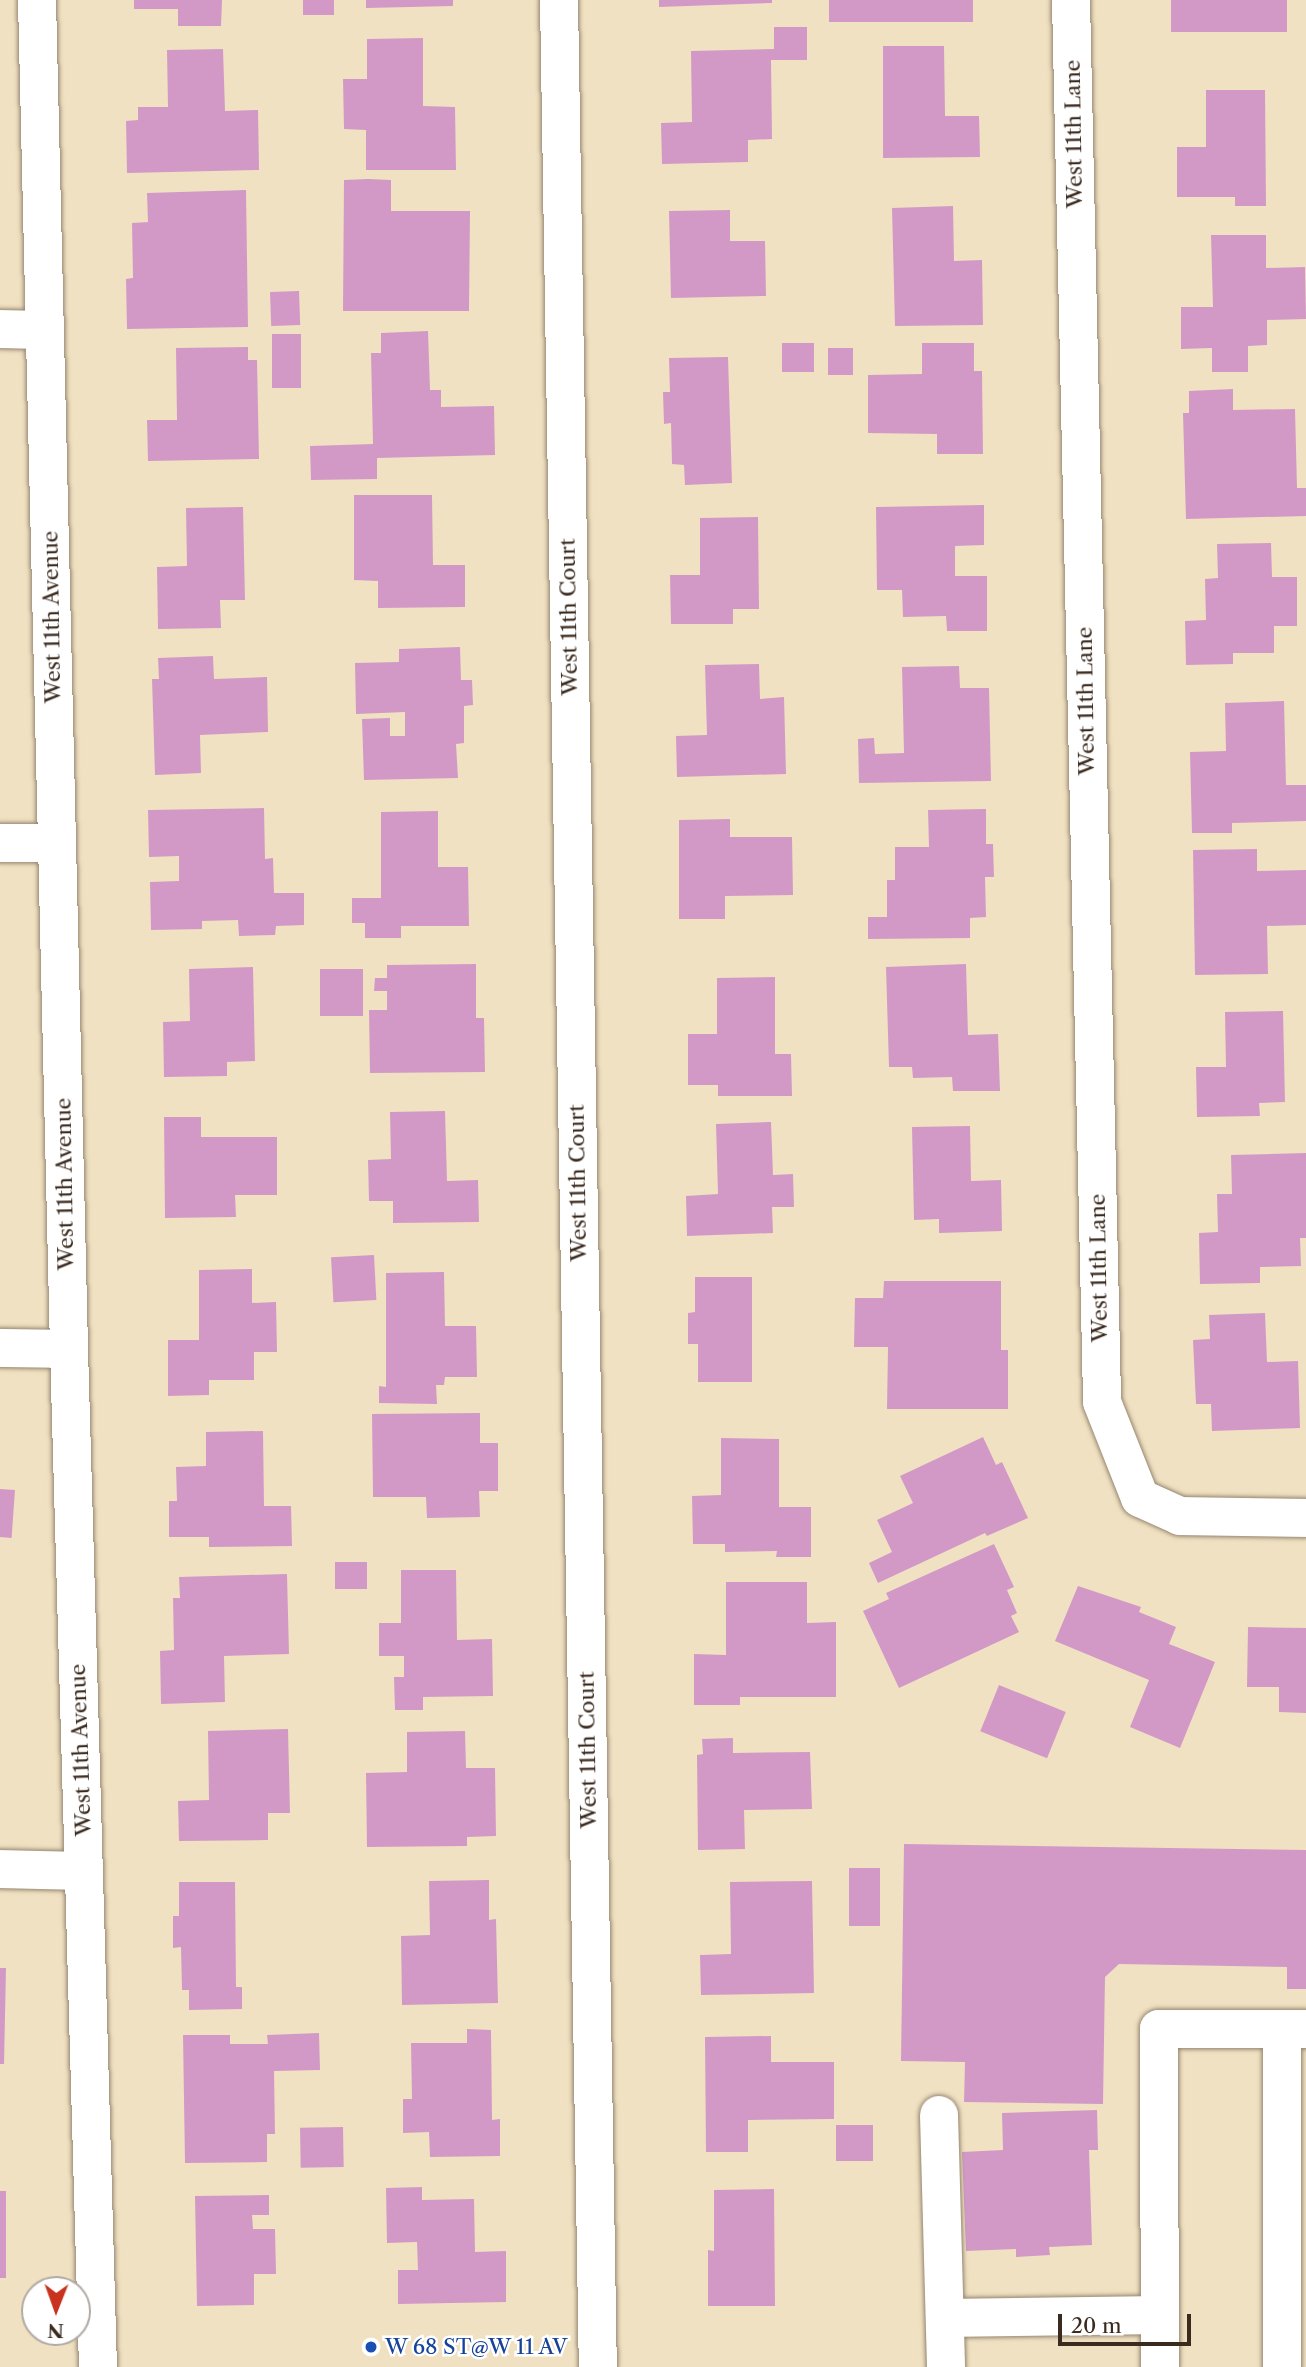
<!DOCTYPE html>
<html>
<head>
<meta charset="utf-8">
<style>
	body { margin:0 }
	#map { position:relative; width:1306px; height:2367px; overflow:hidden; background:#f0e1c2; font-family:"Libre Caslon Text",serif }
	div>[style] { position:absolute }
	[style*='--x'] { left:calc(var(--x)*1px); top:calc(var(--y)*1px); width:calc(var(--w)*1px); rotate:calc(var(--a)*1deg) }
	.building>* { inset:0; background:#d299c7; transform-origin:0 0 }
	.roads { filter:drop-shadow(0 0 2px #968670) drop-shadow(0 0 2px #968670) }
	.minor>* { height:38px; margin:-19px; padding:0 19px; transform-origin:19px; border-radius:19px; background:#fff }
	.dots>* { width:19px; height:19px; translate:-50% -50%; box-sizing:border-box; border:4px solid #fff; border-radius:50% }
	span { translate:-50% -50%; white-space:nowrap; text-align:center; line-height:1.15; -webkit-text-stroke:5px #fff; paint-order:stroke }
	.street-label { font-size:21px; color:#3b2a1e }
	.transit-label { font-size:21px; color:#164399 }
	.left { translate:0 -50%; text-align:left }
	.north { position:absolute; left:21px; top:2276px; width:70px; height:70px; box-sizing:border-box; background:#fff; border:2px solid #b1aaa5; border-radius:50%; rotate:181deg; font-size:19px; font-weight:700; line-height:28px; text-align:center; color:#3b2a1e }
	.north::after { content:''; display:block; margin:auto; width:24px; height:32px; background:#c8321e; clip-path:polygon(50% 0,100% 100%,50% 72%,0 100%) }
	.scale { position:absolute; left:1058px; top:2314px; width:133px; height:32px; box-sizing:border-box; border:4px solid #3b2a1e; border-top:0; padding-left:9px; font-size:21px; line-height:24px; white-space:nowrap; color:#3b2a1e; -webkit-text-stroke:5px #fff; paint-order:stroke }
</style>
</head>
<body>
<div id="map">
	<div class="building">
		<i style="clip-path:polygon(134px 0,222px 0,221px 26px,178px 26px,178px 9px,134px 9px)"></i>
		<i style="left:303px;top:0;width:31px;height:15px"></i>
		<i style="clip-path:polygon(366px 0,453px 0,453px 6px,366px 8px)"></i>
		<i style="clip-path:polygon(659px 0,772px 0,772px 3px,659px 7px)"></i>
		<i style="left:829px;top:0;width:144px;height:22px"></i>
		<i style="left:1171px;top:0;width:116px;height:32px"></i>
		<i style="clip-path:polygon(774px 27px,807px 27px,807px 60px,771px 60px,772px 139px,748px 140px,748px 162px,662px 164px,661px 123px,692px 122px,691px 51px,774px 49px)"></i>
		<i style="clip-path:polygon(423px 38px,423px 106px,455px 107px,456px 170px,366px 170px,366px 130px,344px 129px,343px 79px,367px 79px,367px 39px)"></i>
		<i style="clip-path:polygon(883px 46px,944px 46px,945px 116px,979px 116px,980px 157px,883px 158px)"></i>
		<i style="clip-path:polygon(223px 49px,225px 111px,258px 110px,259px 170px,127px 173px,126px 121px,138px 120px,138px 107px,168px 107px,167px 50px)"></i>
		<i style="clip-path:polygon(1206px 90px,1265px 90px,1266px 206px,1235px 206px,1235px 197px,1177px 197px,1177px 147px,1206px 147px)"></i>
		<i style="clip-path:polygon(368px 179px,391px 180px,391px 211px,470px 211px,469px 311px,343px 311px,344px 180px)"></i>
		<i style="clip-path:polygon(246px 190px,248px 327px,127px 329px,126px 279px,133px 278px,132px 223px,148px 222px,147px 193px)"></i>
		<i style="clip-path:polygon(953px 206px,954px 261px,982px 260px,983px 325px,895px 326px,892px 208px)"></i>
		<i style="clip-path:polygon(730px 210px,730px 241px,765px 241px,766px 296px,671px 298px,669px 211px)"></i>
		<i style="clip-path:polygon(1211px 235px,1266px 235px,1266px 268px,1305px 267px,1306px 319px,1267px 320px,1267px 345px,1248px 346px,1248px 372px,1212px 372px,1212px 348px,1181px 349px,1181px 307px,1213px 307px)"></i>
		<i style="left:299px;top:291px;width:34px;height:29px;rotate:88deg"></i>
		<i style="clip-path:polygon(428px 331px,430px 390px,441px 390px,441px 407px,494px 406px,495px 455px,377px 458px,377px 479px,311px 480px,310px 446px,373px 444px,371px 353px,381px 353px,381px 333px)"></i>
		<i style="left:301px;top:334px;width:54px;height:29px;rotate:90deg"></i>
		<i style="left:782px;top:343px;width:32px;height:29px"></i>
		<i style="clip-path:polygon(922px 343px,974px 343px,974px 371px,982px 371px,983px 454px,937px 454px,937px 434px,868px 433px,868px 375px,922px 374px)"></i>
		<i style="clip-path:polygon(248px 347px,248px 360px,257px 360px,259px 459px,148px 461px,147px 420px,177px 420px,176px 348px)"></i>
		<i style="left:828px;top:348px;width:25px;height:27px"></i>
		<i style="clip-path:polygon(728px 357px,732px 483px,685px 485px,684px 465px,672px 464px,671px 423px,664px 424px,663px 392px,670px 392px,669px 358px)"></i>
		<i style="clip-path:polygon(1233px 389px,1233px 410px,1295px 409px,1297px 488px,1306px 488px,1306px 516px,1186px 519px,1183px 413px,1189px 413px,1189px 391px)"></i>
		<i style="clip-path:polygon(354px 495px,432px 495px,433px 565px,465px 565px,465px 607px,378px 608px,378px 581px,354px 580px)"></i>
		<i style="clip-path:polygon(984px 505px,984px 545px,955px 546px,955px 576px,987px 576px,987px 631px,947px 631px,946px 616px,903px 617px,902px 590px,877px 590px,876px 507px)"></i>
		<i style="clip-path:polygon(243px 507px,245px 600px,220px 600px,221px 628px,158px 629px,157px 567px,187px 566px,186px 508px)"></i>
		<i style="clip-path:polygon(758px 517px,759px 609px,733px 609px,733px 624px,671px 624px,670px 575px,700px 575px,700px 518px)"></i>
		<i style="clip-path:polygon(1271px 543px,1272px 577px,1297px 577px,1297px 626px,1274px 626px,1274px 653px,1233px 653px,1233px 664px,1186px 665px,1185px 621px,1206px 620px,1205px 579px,1218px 578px,1217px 544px)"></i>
		<i style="clip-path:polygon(460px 647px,461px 680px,472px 680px,473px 705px,464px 706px,464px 743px,456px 744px,458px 778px,364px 780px,362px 719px,390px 718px,390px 736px,405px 736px,405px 712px,356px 714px,355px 663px,399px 662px,399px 649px)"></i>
		<i style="clip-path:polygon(213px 656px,214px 679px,267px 677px,268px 732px,200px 735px,201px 773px,155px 775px,152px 679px,159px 679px,158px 658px)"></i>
		<i style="clip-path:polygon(759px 664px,760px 699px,784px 697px,786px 774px,677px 777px,676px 736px,707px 735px,705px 665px)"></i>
		<i style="clip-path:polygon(959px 666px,960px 688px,989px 688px,991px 781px,859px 783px,858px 739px,874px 738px,875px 754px,904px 753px,902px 667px)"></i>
		<i style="clip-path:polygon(1284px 701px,1286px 785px,1306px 785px,1306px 821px,1232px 823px,1232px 833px,1192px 833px,1190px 752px,1226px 751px,1225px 703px)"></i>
		<i style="clip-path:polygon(264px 808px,265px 859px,273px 858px,274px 893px,304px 893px,304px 925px,276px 926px,275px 935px,239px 936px,238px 920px,202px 921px,202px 929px,151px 930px,150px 882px,179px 881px,179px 856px,149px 857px,148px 810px)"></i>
		<i style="clip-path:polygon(986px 809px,986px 844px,993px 844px,994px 877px,985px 877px,986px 917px,970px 918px,970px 938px,868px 939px,868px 917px,887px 917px,887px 880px,895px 880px,895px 847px,929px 847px,928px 810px)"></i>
		<i style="clip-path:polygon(438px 811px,438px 867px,468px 867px,469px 926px,401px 926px,401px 938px,365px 938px,365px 923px,352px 923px,352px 898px,381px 898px,381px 812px)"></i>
		<i style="clip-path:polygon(730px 819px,730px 837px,792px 837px,793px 895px,725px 896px,725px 919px,679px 919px,679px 820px)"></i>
		<i style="clip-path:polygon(1257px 849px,1257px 871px,1306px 870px,1306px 925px,1267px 926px,1268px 974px,1195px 975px,1193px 850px)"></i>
		<i style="clip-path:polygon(476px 964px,476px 1018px,484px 1018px,485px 1072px,370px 1073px,369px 1010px,387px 1010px,387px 991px,374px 991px,375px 978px,387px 978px,387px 965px)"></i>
		<i style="clip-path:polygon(966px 964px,968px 1035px,998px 1034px,1000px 1091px,953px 1091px,952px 1077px,913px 1078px,912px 1067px,889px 1067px,886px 967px)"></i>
		<i style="clip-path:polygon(253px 967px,255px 1061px,227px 1062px,227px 1076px,164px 1077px,163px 1022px,190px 1021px,189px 969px)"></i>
		<i style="left:320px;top:969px;width:43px;height:47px"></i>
		<i style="clip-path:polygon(775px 977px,775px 1054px,791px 1054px,792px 1096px,718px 1096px,718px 1085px,688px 1085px,688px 1034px,717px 1034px,717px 978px)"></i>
		<i style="clip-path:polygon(1283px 1011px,1285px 1102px,1259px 1103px,1260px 1116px,1197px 1117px,1196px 1067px,1226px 1067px,1225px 1012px)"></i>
		<i style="clip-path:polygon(445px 1111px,447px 1181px,478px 1180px,479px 1222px,393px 1223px,393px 1201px,369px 1201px,368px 1160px,391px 1159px,390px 1112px)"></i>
		<i style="clip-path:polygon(164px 1117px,201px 1117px,201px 1137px,277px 1137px,277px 1195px,235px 1195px,236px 1217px,165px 1218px)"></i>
		<i style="clip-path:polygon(771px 1122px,773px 1175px,793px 1174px,794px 1207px,772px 1207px,773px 1233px,687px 1236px,686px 1196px,718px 1194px,716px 1124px)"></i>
		<i style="clip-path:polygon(970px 1126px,971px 1181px,1001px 1180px,1002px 1231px,939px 1233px,939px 1219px,914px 1220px,912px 1127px)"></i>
		<i style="clip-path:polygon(1306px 1153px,1306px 1238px,1300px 1238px,1301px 1266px,1260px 1267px,1260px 1283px,1200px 1284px,1199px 1233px,1218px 1232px,1217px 1194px,1232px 1194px,1231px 1155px)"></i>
		<i style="left:374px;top:1255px;width:45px;height:43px;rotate:87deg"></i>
		<i style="clip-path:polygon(252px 1269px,252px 1303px,276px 1302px,277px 1352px,254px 1352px,254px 1380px,209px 1380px,209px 1395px,168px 1396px,168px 1340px,199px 1340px,199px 1270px)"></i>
		<i style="clip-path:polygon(444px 1272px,445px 1326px,476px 1326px,477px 1377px,445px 1377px,444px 1385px,436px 1385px,437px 1404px,379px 1403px,379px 1386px,386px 1387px,386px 1273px)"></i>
		<i style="clip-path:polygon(695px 1277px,752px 1277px,752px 1382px,698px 1382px,698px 1344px,688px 1344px,688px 1313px,695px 1312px)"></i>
		<i style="clip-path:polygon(884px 1281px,1001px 1281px,1001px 1350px,1008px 1350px,1008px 1409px,887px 1409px,888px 1347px,854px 1347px,855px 1298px,883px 1298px)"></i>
		<i style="clip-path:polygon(1265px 1313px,1267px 1362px,1298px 1361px,1300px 1428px,1212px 1431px,1211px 1404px,1196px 1404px,1193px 1340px,1210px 1339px,1209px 1315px)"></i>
		<i style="clip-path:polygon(480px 1413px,480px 1443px,498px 1443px,498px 1491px,479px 1491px,480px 1517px,427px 1518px,426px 1497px,373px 1497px,372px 1414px)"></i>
		<i style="clip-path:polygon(263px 1431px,264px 1506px,291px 1506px,292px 1546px,209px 1547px,209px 1537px,169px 1537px,169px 1501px,177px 1501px,176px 1467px,206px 1466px,206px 1432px)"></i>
		<i style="clip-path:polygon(983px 1437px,996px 1465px,1002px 1462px,1028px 1518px,987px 1536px,985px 1533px,878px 1583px,869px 1563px,892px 1552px,877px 1520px,913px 1503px,900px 1476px)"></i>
		<i style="clip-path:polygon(721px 1438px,779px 1439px,779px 1507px,811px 1507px,811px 1557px,776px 1557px,777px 1551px,725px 1552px,725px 1544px,693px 1544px,692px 1496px,721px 1495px)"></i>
		<i style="left:0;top:1489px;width:15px;height:48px;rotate:4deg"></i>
		<i style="clip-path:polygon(994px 1544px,1014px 1587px,1007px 1590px,1017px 1613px,1011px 1616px,1019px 1632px,899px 1688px,863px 1611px,889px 1599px,886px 1593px)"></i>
		<i style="left:335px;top:1562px;width:32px;height:27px"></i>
		<i style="clip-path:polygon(401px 1570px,456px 1570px,457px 1640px,492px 1639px,493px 1696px,423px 1697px,423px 1710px,395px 1710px,394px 1677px,404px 1677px,404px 1656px,379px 1656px,379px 1623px,401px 1623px)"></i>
		<i style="clip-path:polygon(287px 1574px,289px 1654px,224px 1656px,225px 1702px,161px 1704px,160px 1651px,174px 1650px,173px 1598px,180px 1598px,179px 1577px)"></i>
		<i style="clip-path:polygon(726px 1582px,807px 1582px,807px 1623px,836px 1622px,836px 1697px,740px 1697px,740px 1705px,694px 1705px,694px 1654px,726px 1655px)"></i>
		<i style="clip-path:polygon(1078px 1586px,1141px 1607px,1139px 1612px,1176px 1627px,1169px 1644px,1215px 1662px,1180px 1748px,1130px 1727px,1149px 1680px,1055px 1641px)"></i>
		<i style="clip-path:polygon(1248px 1627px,1306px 1628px,1306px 1713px,1279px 1712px,1279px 1687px,1247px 1687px)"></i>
		<i style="left:999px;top:1685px;width:72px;height:50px;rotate:22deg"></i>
		<i style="clip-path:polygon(288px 1729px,290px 1813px,268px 1813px,268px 1840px,179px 1841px,178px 1801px,209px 1800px,208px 1731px)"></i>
		<i style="clip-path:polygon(465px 1731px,466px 1768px,495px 1768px,496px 1836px,467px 1837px,467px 1846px,367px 1847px,366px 1773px,407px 1772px,407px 1732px)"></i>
		<i style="clip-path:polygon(733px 1738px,733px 1753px,810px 1752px,812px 1809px,744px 1810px,745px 1849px,698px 1850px,697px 1755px,703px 1754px,702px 1739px)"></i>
		<i style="clip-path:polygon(904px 1844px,1306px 1850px,1306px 1989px,1287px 1989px,1287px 1967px,1119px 1964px,1105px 1977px,1103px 2104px,964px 2102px,965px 2062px,901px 2061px)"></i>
		<i style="left:849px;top:1868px;width:31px;height:58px"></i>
		<i style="clip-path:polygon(489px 1880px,489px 1920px,496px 1919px,498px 2003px,402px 2005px,401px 1936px,430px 1935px,429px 1881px)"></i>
		<i style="clip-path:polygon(812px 1881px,814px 1993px,701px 1995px,700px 1955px,731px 1954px,730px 1882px)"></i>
		<i style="clip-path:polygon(179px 1882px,235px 1882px,236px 1987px,242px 1987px,242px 2009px,189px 2010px,189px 1990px,182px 1990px,181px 1947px,173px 1948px,173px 1916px,179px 1916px)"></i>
		<i style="clip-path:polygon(0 1968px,6px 1968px,4px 2064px,0 2064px)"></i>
		<i style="clip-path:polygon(467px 2029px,491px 2030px,492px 2120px,500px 2119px,500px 2156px,430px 2157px,429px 2132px,403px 2133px,403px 2099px,412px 2099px,411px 2043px,467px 2043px)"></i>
		<i style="clip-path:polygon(319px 2033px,320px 2070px,274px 2071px,275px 2134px,267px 2134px,267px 2162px,185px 2163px,183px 2035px,230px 2035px,230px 2044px,268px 2044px,267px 2035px)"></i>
		<i style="clip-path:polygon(771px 2036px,771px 2062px,834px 2062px,834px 2119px,748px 2120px,748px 2152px,706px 2152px,705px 2037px)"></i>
		<i style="clip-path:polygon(1097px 2110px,1098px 2150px,1089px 2150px,1092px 2245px,1049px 2247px,1050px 2255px,1016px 2257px,1016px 2249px,966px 2251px,962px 2152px,1003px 2150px,1002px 2113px)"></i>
		<i style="left:873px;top:2125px;width:36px;height:37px;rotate:90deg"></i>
		<i style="left:343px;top:2127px;width:40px;height:43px;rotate:89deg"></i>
		<i style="clip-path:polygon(422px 2187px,422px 2200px,474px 2199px,475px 2252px,506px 2251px,506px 2302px,398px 2304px,398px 2270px,418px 2270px,417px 2242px,387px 2243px,386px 2188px)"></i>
		<i style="clip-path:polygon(774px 2189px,775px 2306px,708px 2306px,708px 2250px,714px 2251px,714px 2190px)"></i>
		<i style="left:0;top:2191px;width:6px;height:87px"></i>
		<i style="clip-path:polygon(269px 2195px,269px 2215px,252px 2215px,253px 2229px,275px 2229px,276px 2274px,254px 2274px,254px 2305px,197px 2306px,195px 2196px)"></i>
	</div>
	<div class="roads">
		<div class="minor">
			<i style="--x:37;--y:0;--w:1349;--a:88.64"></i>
			<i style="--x:69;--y:1349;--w:1018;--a:88.37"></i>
			<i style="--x:559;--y:0;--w:2367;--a:89.06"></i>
			<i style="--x:1071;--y:0;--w:1402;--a:88.73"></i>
			<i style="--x:1102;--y:1402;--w:103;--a:68.4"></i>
			<i style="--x:1140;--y:1498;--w:44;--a:24.2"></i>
			<i style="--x:1180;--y:1516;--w:126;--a:0.9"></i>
			<i style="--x:0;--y:329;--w:45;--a:1.3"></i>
			<i style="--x:0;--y:843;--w:57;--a:0"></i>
			<i style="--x:0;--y:1348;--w:69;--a:0.8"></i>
			<i style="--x:0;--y:1869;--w:84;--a:1.4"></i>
			<i style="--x:939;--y:2115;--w:252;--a:88.4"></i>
			<i style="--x:945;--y:2318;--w:215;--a:-0.8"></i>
			<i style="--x:1160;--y:2367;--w:338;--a:-90.2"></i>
			<i style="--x:1159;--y:2029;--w:123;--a:0"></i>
			<i style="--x:1282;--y:2367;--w:338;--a:-90"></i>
			<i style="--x:1282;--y:2029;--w:24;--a:0"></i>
		</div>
	</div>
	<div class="dots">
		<i style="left:371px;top:2347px;background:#1a4fb4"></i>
	</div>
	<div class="street-label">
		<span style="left:1074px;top:134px;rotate:-91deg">West 11th Lane</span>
		<span style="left:52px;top:617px;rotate:-91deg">West 11th Avenue</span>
		<span style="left:569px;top:617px;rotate:-91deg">West 11th Court</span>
		<span style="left:1086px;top:701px;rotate:-91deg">West 11th Lane</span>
		<span style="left:578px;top:1183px;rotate:-91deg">West 11th Court</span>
		<span style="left:65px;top:1184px;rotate:-91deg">West 11th Avenue</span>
		<span style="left:1099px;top:1268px;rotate:-91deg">West 11th Lane</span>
		<span style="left:81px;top:1750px;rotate:-92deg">West 11th Avenue</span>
		<span style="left:588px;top:1750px;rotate:-91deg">West 11th Court</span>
	</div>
	<div class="transit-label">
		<span class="left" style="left:385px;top:2347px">W 68 ST@W 11 AV</span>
	</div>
	<div class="north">N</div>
	<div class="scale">20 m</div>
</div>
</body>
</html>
